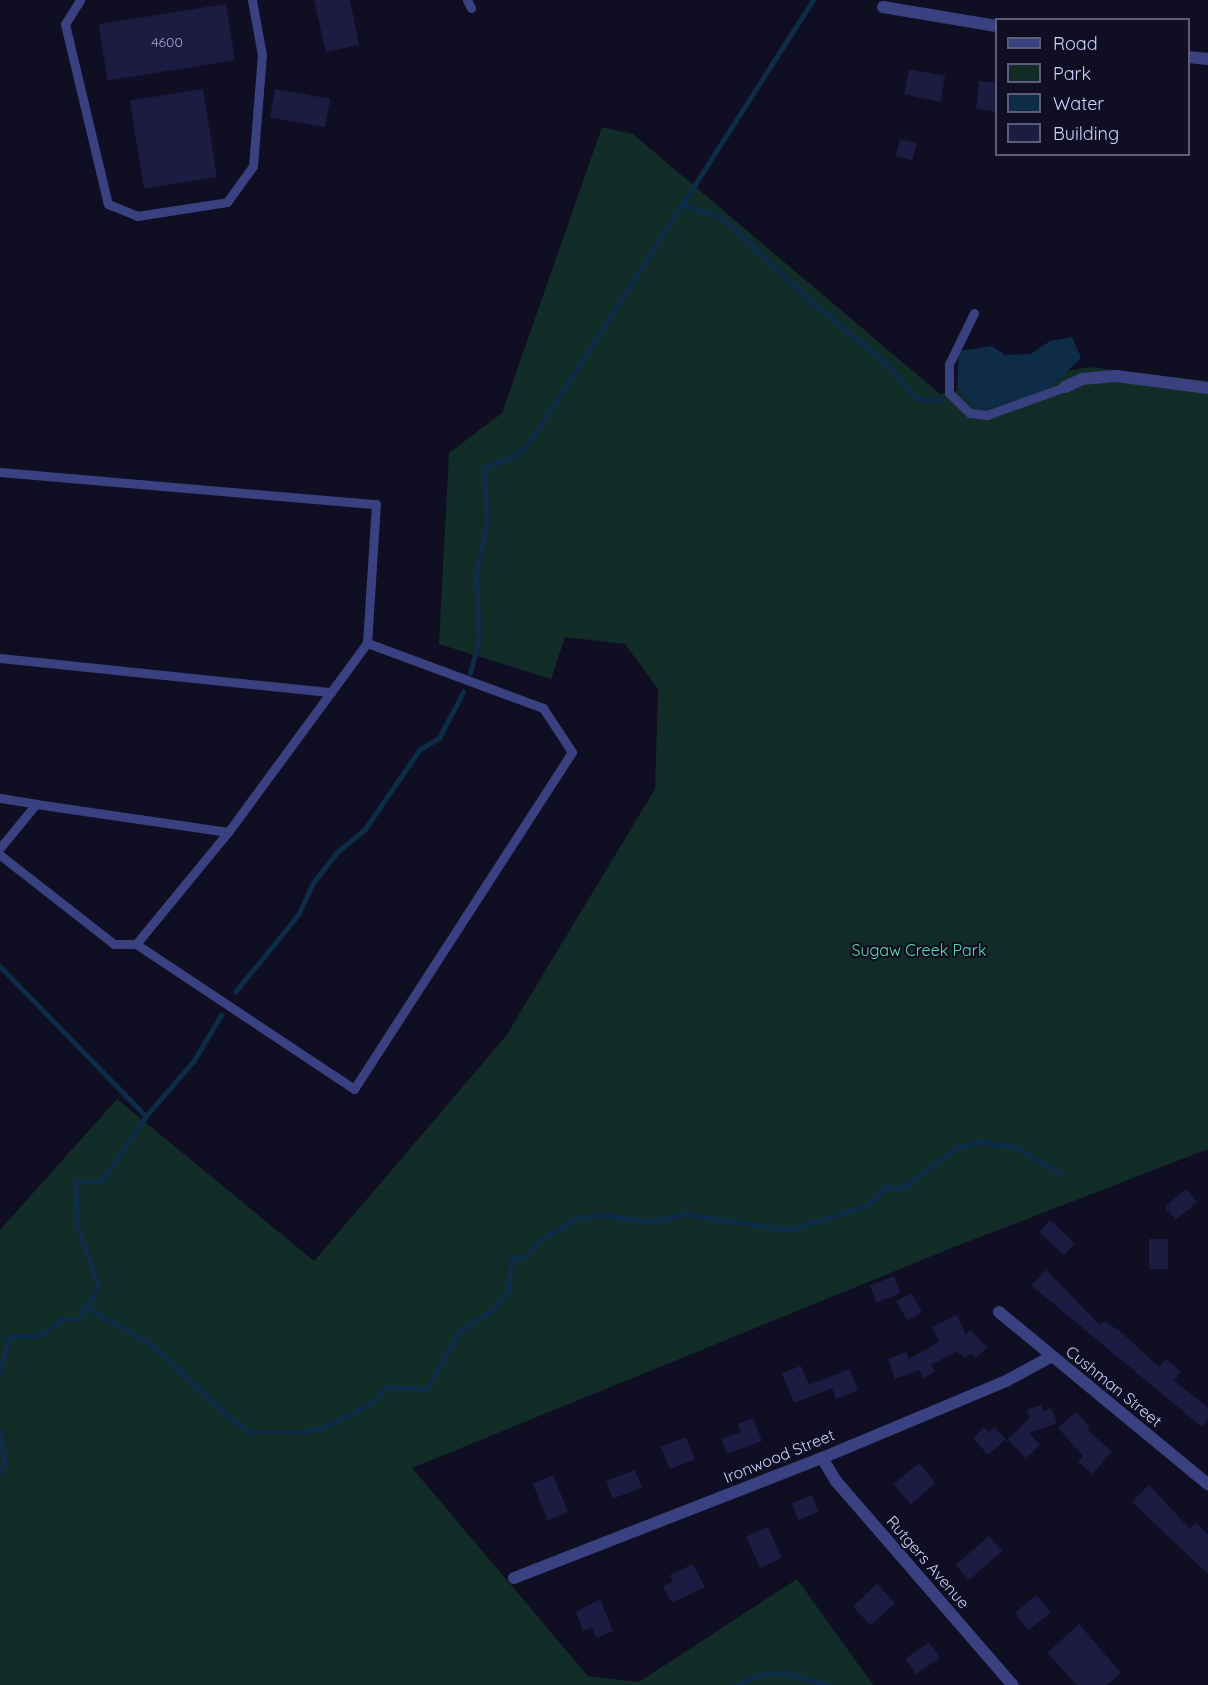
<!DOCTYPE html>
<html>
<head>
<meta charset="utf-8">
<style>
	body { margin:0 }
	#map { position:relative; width:1208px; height:1685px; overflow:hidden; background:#0f0e23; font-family:Quicksand,sans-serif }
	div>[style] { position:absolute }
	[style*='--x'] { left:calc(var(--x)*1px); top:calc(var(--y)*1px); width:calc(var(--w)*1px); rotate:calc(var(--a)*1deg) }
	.green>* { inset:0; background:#122c28 }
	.water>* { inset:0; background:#0e2c47 }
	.stream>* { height:4.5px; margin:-2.25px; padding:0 2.25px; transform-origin:2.25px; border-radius:2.25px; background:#0e2c47 }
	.building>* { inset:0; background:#1e1b43; transform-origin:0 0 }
	.lane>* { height:9px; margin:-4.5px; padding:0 4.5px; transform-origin:4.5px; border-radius:4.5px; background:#3a4181 }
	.street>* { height:12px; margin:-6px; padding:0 6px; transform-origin:6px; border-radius:6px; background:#3a4181 }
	span { translate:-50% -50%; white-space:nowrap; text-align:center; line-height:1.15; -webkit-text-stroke:4.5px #0f0e23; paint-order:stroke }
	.number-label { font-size:14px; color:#a4a4cf }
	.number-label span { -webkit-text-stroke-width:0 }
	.park-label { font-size:16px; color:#5fdcac }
	.street-label { font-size:16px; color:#d1d2fe }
	.legend { position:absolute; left:995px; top:18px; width:195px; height:138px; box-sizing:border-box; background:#0f0e23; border:2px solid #5d5c7b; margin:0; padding:8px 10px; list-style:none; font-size:18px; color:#d1d2fe }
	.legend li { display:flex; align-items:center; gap:12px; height:30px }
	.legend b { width:30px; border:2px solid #5d5c7b }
</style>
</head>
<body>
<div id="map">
	<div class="green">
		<i style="clip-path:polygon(602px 127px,633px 134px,940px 394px,1089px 367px,1208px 381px,1208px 1149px,949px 1249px,412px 1468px,588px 1676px,639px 1682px,797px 1579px,873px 1685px,0 1685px,0 1230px,117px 1099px,314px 1261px,506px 1036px,655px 789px,658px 689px,625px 644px,565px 637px,551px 679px,439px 644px,449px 453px,502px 413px)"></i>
	</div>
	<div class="water">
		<i style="clip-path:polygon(1072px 337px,1081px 358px,1047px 391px,979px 412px,957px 389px,959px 351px,992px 346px,1005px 355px,1031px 354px,1050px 341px)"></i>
	</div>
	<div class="stream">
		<i style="--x:683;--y:204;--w:44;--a:20.1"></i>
		<i style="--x:724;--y:219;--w:124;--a:43.4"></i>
		<i style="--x:814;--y:304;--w:93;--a:39.3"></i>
		<i style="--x:886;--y:363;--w:48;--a:49.3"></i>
		<i style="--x:917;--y:399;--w:24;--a:2"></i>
		<i style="--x:470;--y:673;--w:34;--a:-75"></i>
		<i style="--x:479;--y:640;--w:65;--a:-92.6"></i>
		<i style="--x:476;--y:575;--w:54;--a:-78.3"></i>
		<i style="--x:487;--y:522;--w:54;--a:-93.2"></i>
		<i style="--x:484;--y:468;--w:35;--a:-22"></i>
		<i style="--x:516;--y:455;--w:23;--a:-45"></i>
		<i style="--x:532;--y:439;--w:521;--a:-57.38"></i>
		<i style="--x:0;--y:966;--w:209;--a:45.8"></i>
		<i style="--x:235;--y:992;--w:99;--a:-50.7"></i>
		<i style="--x:298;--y:915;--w:35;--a:-65"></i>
		<i style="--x:313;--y:883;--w:39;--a:-52"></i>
		<i style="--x:337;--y:852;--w:36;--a:-39"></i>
		<i style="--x:365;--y:829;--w:97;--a:-55.5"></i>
		<i style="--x:420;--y:749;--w:22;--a:-30"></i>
		<i style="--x:439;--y:738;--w:52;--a:-62.4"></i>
		<i style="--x:86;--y:1307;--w:75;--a:29.6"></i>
		<i style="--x:151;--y:1344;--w:107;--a:43.1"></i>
		<i style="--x:229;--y:1417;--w:27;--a:34"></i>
		<i style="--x:251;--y:1432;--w:48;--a:0"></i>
		<i style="--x:299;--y:1432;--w:22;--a:-10"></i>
		<i style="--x:321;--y:1428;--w:36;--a:-24"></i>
		<i style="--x:354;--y:1413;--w:23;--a:-31"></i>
		<i style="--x:374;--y:1401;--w:18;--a:-49"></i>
		<i style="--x:386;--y:1387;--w:41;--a:2.8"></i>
		<i style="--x:427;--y:1389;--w:64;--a:-61"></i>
		<i style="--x:458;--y:1333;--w:47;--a:-33.7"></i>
		<i style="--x:497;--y:1307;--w:21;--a:-59"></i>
		<i style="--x:508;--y:1289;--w:31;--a:-83"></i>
		<i style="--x:512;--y:1258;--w:14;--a:-4"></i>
		<i style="--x:526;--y:1257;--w:21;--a:-51"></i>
		<i style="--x:539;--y:1241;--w:45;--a:-30.5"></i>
		<i style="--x:578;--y:1218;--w:28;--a:-6"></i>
		<i style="--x:606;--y:1215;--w:44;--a:9.2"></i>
		<i style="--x:649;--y:1222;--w:37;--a:-13"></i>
		<i style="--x:685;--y:1214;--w:104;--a:8.8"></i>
		<i style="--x:788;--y:1230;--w:85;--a:-17.2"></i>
		<i style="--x:869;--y:1205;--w:25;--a:-47"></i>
		<i style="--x:886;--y:1187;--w:17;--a:3"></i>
		<i style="--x:903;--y:1188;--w:69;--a:-36.7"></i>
		<i style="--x:958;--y:1147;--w:20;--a:-15"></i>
		<i style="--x:977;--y:1142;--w:37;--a:6"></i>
		<i style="--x:1014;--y:1146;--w:55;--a:30.8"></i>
		<i style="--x:0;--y:1372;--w:36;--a:-76"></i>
		<i style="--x:9;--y:1337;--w:33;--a:-3"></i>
		<i style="--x:42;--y:1335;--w:26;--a:-39"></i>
		<i style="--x:62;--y:1319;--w:16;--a:0"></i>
		<i style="--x:78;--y:1319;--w:14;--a:-56"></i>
		<i style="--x:86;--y:1307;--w:24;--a:-60"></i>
		<i style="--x:98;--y:1286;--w:64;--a:-109.3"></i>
		<i style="--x:77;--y:1226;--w:45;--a:-92.5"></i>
		<i style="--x:75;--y:1181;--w:26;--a:2"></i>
		<i style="--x:101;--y:1182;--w:80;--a:-55.7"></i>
		<i style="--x:146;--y:1116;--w:72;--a:-49"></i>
		<i style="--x:193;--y:1062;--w:55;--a:-59.2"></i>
		<i style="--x:0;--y:1430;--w:34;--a:82"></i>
		<i style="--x:5;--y:1464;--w:10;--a:119"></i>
		<i style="--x:736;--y:1685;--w:28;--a:-23"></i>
		<i style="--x:762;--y:1674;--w:27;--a:0"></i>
		<i style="--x:789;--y:1674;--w:41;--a:15.8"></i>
	</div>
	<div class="building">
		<i style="clip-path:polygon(314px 0,350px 0,359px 45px,326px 52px)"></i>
		<i style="left:226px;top:4px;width:57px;height:129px;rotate:81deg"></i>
		<i style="left:909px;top:69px;width:37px;height:26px;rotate:11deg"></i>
		<i style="clip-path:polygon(979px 81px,996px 83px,996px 112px,976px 109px)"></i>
		<i style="left:203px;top:89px;width:89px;height:74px;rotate:81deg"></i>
		<i style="left:275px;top:89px;width:56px;height:29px;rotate:10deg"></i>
		<i style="left:900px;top:139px;width:17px;height:18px;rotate:13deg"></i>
		<i style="left:1186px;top:1189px;width:17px;height:28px;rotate:50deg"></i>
		<i style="left:1050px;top:1220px;width:34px;height:16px;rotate:43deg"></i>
		<i style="left:1149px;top:1239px;width:19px;height:30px"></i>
		<i style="clip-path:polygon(1046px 1270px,1100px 1325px,1104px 1321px,1121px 1332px,1159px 1367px,1166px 1359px,1181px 1372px,1174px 1380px,1208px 1408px,1208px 1419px,1202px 1427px,1031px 1285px)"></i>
		<i style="left:894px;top:1276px;width:18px;height:26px;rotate:68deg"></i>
		<i style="left:911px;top:1293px;width:22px;height:17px;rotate:60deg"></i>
		<i style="clip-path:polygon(957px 1315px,966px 1335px,970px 1330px,987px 1347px,976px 1358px,970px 1353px,965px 1358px,957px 1351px,931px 1365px,935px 1371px,924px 1378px,919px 1370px,895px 1379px,888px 1359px,906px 1352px,909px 1359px,939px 1342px,932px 1327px)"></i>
		<i style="clip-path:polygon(801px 1366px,809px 1385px,850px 1369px,858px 1390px,836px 1399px,832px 1388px,794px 1403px,782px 1373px)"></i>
		<i style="clip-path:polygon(1041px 1405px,1043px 1411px,1051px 1408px,1057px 1423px,1029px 1433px,1040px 1445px,1026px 1458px,1009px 1441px,1005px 1442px,1030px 1418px,1027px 1410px)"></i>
		<i style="clip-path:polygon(1076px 1412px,1090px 1427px,1087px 1430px,1112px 1451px,1093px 1474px,1078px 1462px,1083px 1456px,1058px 1428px)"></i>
		<i style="clip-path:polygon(753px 1418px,762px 1441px,727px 1454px,721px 1439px,741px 1432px,738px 1424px)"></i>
		<i style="clip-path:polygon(984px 1427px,989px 1432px,994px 1427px,1006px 1439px,988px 1455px,973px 1438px)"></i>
		<i style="left:686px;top:1437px;width:24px;height:27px;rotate:68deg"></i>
		<i style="left:919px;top:1463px;width:26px;height:33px;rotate:50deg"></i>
		<i style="left:635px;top:1470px;width:19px;height:31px;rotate:69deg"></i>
		<i style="left:553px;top:1475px;width:40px;height:22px;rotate:68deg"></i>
		<i style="clip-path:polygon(1149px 1485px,1190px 1529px,1196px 1523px,1208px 1534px,1208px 1574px,1132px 1502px)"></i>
		<i style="left:812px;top:1495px;width:18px;height:22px;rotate:68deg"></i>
		<i style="left:768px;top:1527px;width:34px;height:24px;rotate:66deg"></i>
		<i style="left:989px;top:1536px;width:20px;height:44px;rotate:49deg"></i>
		<i style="clip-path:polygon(693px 1564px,705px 1587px,672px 1603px,663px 1586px,673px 1582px,670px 1575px)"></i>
		<i style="left:877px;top:1584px;width:26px;height:33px;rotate:47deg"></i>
		<i style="left:1037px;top:1595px;width:22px;height:29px;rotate:51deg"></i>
		<i style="clip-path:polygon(600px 1599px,613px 1631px,596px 1638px,592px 1627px,583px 1631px,576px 1612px)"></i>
		<i style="clip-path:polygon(1079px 1624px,1121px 1673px,1107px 1685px,1077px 1685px,1047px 1653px)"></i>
		<i style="left:929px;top:1642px;width:19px;height:29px;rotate:55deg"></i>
	</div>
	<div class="lane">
		<i style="--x:80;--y:0;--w:28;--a:122"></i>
		<i style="--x:65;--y:24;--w:185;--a:76.6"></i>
		<i style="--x:108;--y:204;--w:31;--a:22"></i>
		<i style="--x:137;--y:216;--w:91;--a:-8.8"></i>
		<i style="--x:227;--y:202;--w:44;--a:-54.2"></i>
		<i style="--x:253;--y:166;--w:111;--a:-85.4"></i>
		<i style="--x:262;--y:55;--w:56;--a:-100.3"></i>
		<i style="--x:467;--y:0;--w:9;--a:63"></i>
		<i style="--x:974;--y:313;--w:57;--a:116.1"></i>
		<i style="--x:949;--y:364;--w:29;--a:90"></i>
		<i style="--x:949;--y:393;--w:29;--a:44"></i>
		<i style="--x:970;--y:413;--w:17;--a:7"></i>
		<i style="--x:987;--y:415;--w:83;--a:-19.7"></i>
		<i style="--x:0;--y:472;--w:377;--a:4.9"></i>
		<i style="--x:376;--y:504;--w:139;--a:93.7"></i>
		<i style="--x:0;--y:658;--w:333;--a:5.9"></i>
		<i style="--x:0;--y:798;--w:36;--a:9"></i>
		<i style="--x:0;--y:848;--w:57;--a:-50.7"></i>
		<i style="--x:36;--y:804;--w:194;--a:8.3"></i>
		<i style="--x:228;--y:832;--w:145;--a:129.4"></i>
		<i style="--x:136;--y:944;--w:22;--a:180"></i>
		<i style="--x:114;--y:944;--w:145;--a:-142"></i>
		<i style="--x:136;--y:944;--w:262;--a:33.6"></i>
		<i style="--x:354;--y:1089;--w:401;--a:-57.1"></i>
		<i style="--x:572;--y:752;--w:53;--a:-123.4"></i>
		<i style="--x:543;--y:708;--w:188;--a:-159.7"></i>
		<i style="--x:367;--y:643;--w:235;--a:126.3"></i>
	</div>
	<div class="street">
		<i style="--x:883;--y:7;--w:115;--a:9.5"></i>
		<i style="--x:1188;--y:57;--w:20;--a:6"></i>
		<i style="--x:1065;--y:387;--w:19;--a:-25"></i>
		<i style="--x:1082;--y:379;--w:34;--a:-5"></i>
		<i style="--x:1116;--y:376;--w:93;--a:7.4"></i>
		<i style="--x:999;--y:1312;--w:271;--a:39.5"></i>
		<i style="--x:822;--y:1458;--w:27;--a:59"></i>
		<i style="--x:836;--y:1481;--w:270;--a:49.1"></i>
		<i style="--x:514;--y:1578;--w:331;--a:-21.3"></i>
		<i style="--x:822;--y:1458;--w:199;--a:-22.7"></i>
		<i style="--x:1006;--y:1381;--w:52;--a:-28.5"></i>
	</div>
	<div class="number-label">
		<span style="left:167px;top:42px">4600</span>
	</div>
	<div class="park-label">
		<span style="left:919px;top:950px">Sugaw Creek Park</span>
	</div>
	<div class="street-label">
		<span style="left:1114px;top:1386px;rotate:39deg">Cushman Street</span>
		<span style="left:779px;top:1456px;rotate:-22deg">Ironwood Street</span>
		<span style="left:928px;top:1562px;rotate:49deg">Rutgers Avenue</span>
	</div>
	<ul class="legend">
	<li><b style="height:8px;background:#3a4181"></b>Road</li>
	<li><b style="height:16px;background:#122c28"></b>Park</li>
	<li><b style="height:16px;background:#0e2c47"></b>Water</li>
	<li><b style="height:16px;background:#1e1b43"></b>Building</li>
	</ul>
</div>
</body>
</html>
